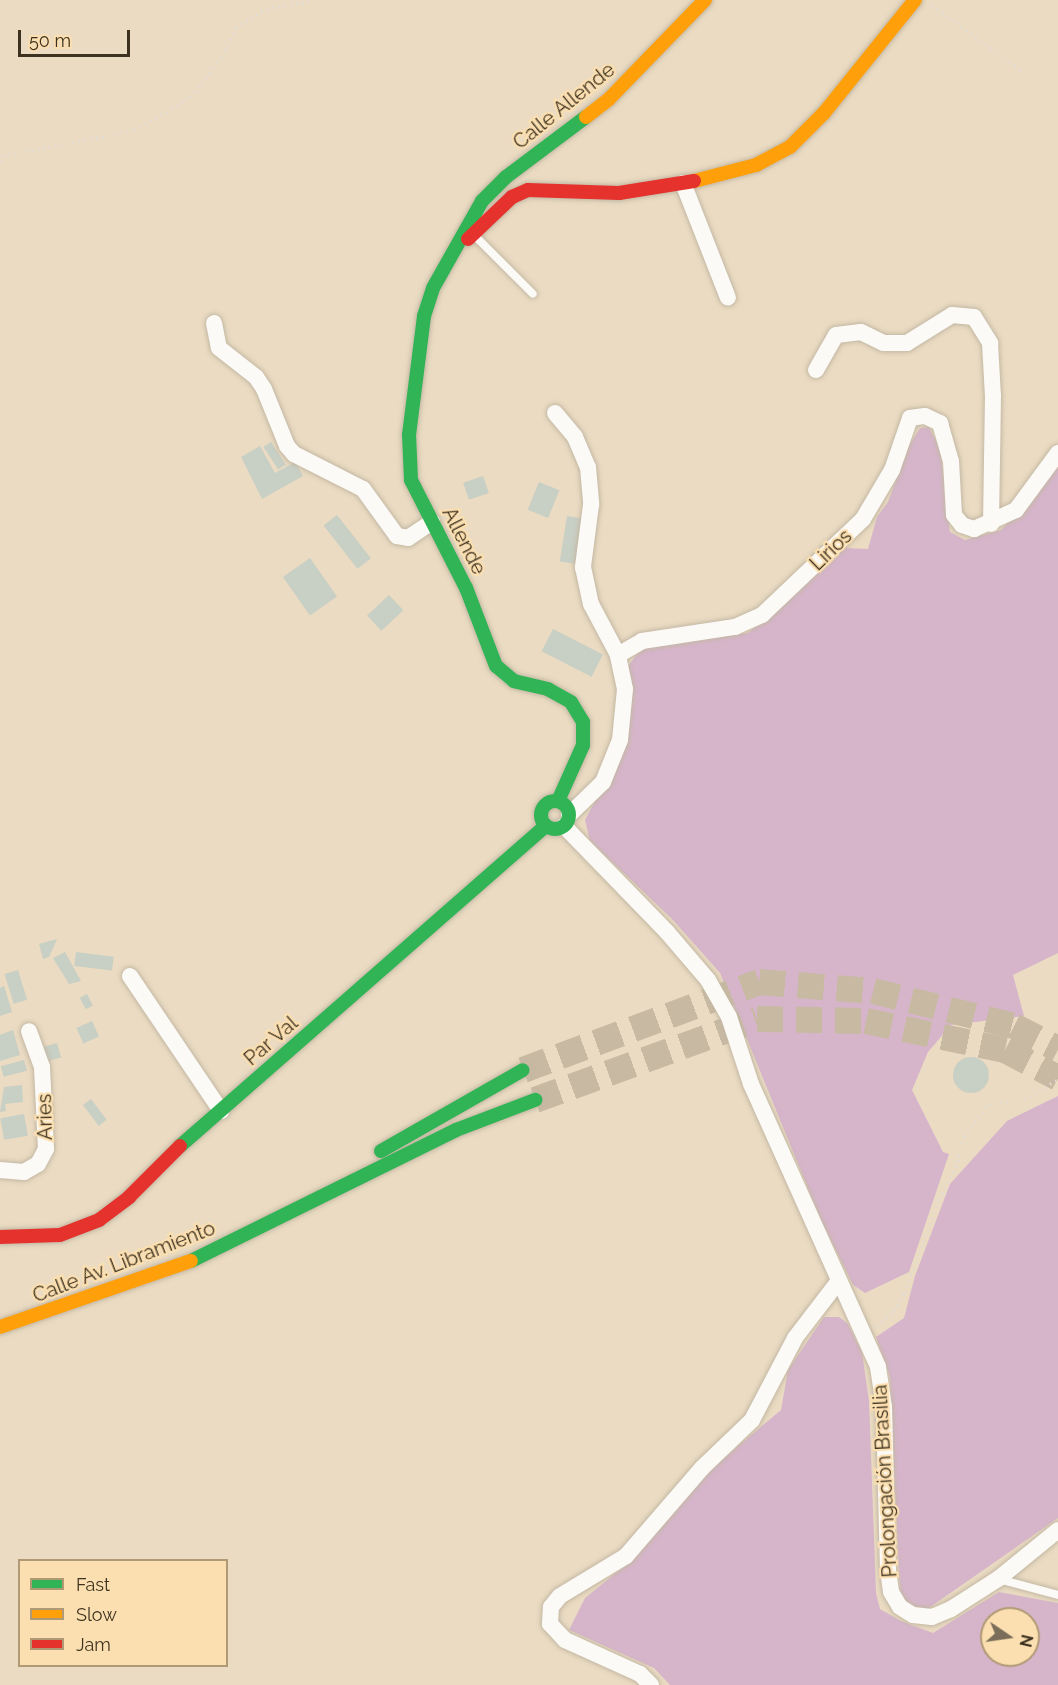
<!DOCTYPE html>
<html>
<head>
<meta charset="utf-8">
<style>
	body { margin:0 }
	#map { position:relative; width:1058px; height:1685px; overflow:hidden; background:#eadbc2; font-family:Raleway,sans-serif }
	div>[style] { position:absolute }
	[style*='--x'] { left:calc(var(--x)*1px); top:calc(var(--y)*1px); width:calc(var(--w)*1px); rotate:calc(var(--a)*1deg) }
	.forest>* { inset:0; background:#d6b5cb }
	.building>* { inset:0; background:#c8cfc4; transform-origin:0 0 }
	.round { border-radius:50% }
	.primary-tunnel>* { height:26px; margin-top:-13px; transform-origin:0; background:repeating-linear-gradient(90deg,#c7b9a2 0 26px,transparent 0 39px) }
	.path>* { height:3px; margin-top:-1.5px; transform-origin:0; background:repeating-linear-gradient(90deg,#e1dbd3 0 1.5px,transparent 0 6px) }
	.roads { filter:drop-shadow(0 0 2px #c4b8a4) drop-shadow(0 0 2px #c4b8a4) }
	.lane>* { height:8px; margin:-4px; padding:0 4px; transform-origin:4px; border-radius:4px; background:#fcfaf6 }
	.street>* { height:16px; margin:-8px; padding:0 8px; transform-origin:8px; border-radius:8px; background:#fcfaf6 }
	.fast>* { height:14px; margin:-7px; padding:0 7px; transform-origin:7px; border-radius:7px; background:#30b455 }
	.fast>.ring { margin:-7px; padding:0; box-sizing:content-box; background:none; border:14px solid #30b455; border-radius:50% }
	.slow>* { height:14px; margin:-7px; padding:0 7px; transform-origin:7px; border-radius:7px; background:#ff9f0a }
	.jam>* { height:14px; margin:-7px; padding:0 7px; transform-origin:7px; border-radius:7px; background:#e5322d }
	span { translate:-50% -50%; white-space:nowrap; text-align:center; line-height:1.15; -webkit-text-stroke:4.5px #fcdfb0; paint-order:stroke }
	.street-label { font-size:20px; color:#3d3220 }
	.legend { position:absolute; left:18px; top:1559px; width:210px; height:108px; box-sizing:border-box; background:#fcdfb0; border:2px solid #b09a76; margin:0; padding:8px 10px; list-style:none; font-size:18px; color:#3d3220 }
	.legend li { display:flex; align-items:center; gap:12px; height:30px }
	.legend b { width:30px; border:2px solid #b09a76 }
	.north { position:absolute; left:980px; top:1607px; width:60px; height:60px; box-sizing:border-box; background:#fcdfb0; border:2px solid #b09a76; border-radius:50%; rotate:103deg; font-size:16px; font-weight:700; line-height:24px; text-align:center; color:#3d3220 }
	.north::after { content:''; display:block; margin:auto; width:21px; height:27px; background:#7a6d59; clip-path:polygon(50% 0,100% 100%,50% 72%,0 100%) }
	.scale { position:absolute; left:18px; top:30px; width:112px; height:27px; box-sizing:border-box; border:3px solid #3d3220; border-top:0; padding-left:8px; font-size:18px; line-height:21px; white-space:nowrap; color:#3d3220; -webkit-text-stroke:4px #fcdfb0; paint-order:stroke }
</style>
</head>
<body>
<div id="map">
	<div class="forest">
		<i style="clip-path:polygon(929px 427px,940px 449px,950px 532px,965px 540px,1001px 530px,1040px 489px,1058px 465px,1058px 953px,1013px 975px,1024px 1016px,951px 1025px,928px 1052px,912px 1090px,943px 1152px,949px 1154px,909px 1272px,865px 1293px,853px 1285px,821px 1220px,720px 973px,673px 920px,590px 841px,585px 820px,617px 760px,630px 708px,629px 665px,641px 648px,748px 633px,845px 548px,868px 549px,877px 517px,888px 502px,909px 446px,920px 428px)"></i>
		<i style="clip-path:polygon(1058px 1096px,1058px 1518px,926px 1610px,911px 1606px,901px 1596px,899px 1573px,890px 1377px,876px 1337px,904px 1318px,915px 1276px,950px 1184px,1007px 1121px)"></i>
		<i style="clip-path:polygon(evenodd,824px 1317px,839px 1317px,848px 1324px,862px 1352px,869px 1401px,876px 1593px,880px 1609px,901px 1621px,933px 1633px,999px 1592px,1058px 1603px,1058px 1685px,670px 1685px,654px 1668px,569px 1630px,585px 1598px,627px 1564px,697px 1481px,781px 1410px,788px 1370px,824px 1317px,992px 1619px,1028px 1619px,1028px 1655px,992px 1655px,992px 1619px)"></i>
	</div>
	<div class="building">
		<i style="left:271px;top:442px;width:27px;height:9px;rotate:57deg"></i>
		<i style="clip-path:polygon(260px 446px,275px 473px,295px 462px,303px 476px,262px 499px,241px 457px)"></i>
		<i style="left:483px;top:476px;width:18px;height:21px;rotate:71deg"></i>
		<i style="left:539px;top:482px;width:22px;height:30px;rotate:22deg"></i>
		<i style="left:337px;top:515px;width:55px;height:17px;rotate:52deg"></i>
		<i style="left:567px;top:516px;width:18px;height:46px;rotate:9deg"></i>
		<i style="left:310px;top:558px;width:47px;height:33px;rotate:55deg"></i>
		<i style="left:389px;top:595px;width:21px;height:30px;rotate:47deg"></i>
		<i style="left:553px;top:629px;width:56px;height:25px;rotate:27deg"></i>
		<i style="clip-path:polygon(57px 939px,49px 957px,43px 959px,39px 944px)"></i>
		<i style="clip-path:polygon(65px 952px,81px 981px,69px 984px,53px 958px)"></i>
		<i style="left:76px;top:952px;width:38px;height:14px;rotate:7deg"></i>
		<i style="left:18px;top:970px;width:31px;height:14px;rotate:73deg"></i>
		<i style="clip-path:polygon(4px 986px,12px 1012px,0 1016px,0 988px)"></i>
		<i style="left:87px;top:994px;width:13px;height:8px;rotate:63deg"></i>
		<i style="left:92px;top:1021px;width:17px;height:17px;rotate:66deg"></i>
		<i style="clip-path:polygon(13px 1030px,20px 1055px,0 1061px,0 1035px)"></i>
		<i style="left:57px;top:1043px;width:15px;height:14px;rotate:74deg"></i>
		<i class="round" style="left:953px;top:1057px;width:36px;height:36px"></i>
		<i style="left:24px;top:1060px;width:11px;height:24px;rotate:75deg"></i>
		<i style="clip-path:polygon(22px 1085px,23px 1102px,5px 1104px,6px 1111px,0 1112px,4px 1087px)"></i>
		<i style="left:91px;top:1099px;width:26px;height:10px;rotate:53deg"></i>
		<i style="left:24px;top:1114px;width:22px;height:24px;rotate:80deg"></i>
	</div>
	<div class="primary-tunnel">
		<i style="--x:523;--y:1070;--w:252;--a:-20.4"></i>
		<i style="--x:759;--y:982;--w:114;--a:4.5"></i>
		<i style="--x:873;--y:991;--w:145;--a:13.9"></i>
		<i style="--x:1014;--y:1026;--w:50;--a:27.6"></i>
		<i style="--x:535;--y:1100;--w:236;--a:-20"></i>
		<i style="--x:757;--y:1019;--w:109;--a:1.1"></i>
		<i style="--x:866;--y:1021;--w:142;--a:11.8"></i>
		<i style="--x:1005;--y:1050;--w:60;--a:27.8"></i>
	</div>
	<div class="path">
		<i style="--x:932;--y:5;--w:113;--a:36.4"></i>
		<i style="--x:0;--y:161;--w:5;--a:-68"></i>
		<i style="--x:2;--y:156;--w:136;--a:-11.1"></i>
		<i style="--x:135;--y:130;--w:65;--a:-30.5"></i>
		<i style="--x:191;--y:97;--w:51;--a:-52.9"></i>
		<i style="--x:222;--y:56;--w:31;--a:-63"></i>
		<i style="--x:236;--y:28;--w:30;--a:-34"></i>
		<i style="--x:261;--y:11;--w:52;--a:-12.2"></i>
		<i style="--x:877;--y:1326;--w:23;--a:-41"></i>
		<i style="--x:894;--y:1311;--w:22;--a:-60"></i>
		<i style="--x:905;--y:1292;--w:99;--a:-69.9"></i>
		<i style="--x:939;--y:1199;--w:36;--a:-62"></i>
		<i style="--x:956;--y:1167;--w:32;--a:-76"></i>
		<i style="--x:964;--y:1136;--w:41;--a:-52"></i>
		<i style="--x:989;--y:1104;--w:35;--a:-8"></i>
		<i style="--x:1024;--y:1099;--w:39;--a:-30"></i>
	</div>
	<div class="roads">
		<div class="lane">
			<i style="--x:474;--y:235;--w:83;--a:45"></i>
			<i style="--x:998;--y:1579;--w:62;--a:14.9"></i>
		</div>
		<div class="street">
			<i style="--x:683;--y:183;--w:123;--a:68.6"></i>
			<i style="--x:214;--y:323;--w:25;--a:79"></i>
			<i style="--x:219;--y:348;--w:47;--a:38.1"></i>
			<i style="--x:256;--y:377;--w:14;--a:56"></i>
			<i style="--x:264;--y:389;--w:61;--a:68"></i>
			<i style="--x:287;--y:446;--w:11;--a:49"></i>
			<i style="--x:294;--y:454;--w:77;--a:26.9"></i>
			<i style="--x:363;--y:489;--w:58;--a:54.1"></i>
			<i style="--x:397;--y:536;--w:11;--a:10"></i>
			<i style="--x:408;--y:538;--w:29;--a:-34"></i>
			<i style="--x:816;--y:370;--w:40;--a:-60.3"></i>
			<i style="--x:836;--y:335;--w:25;--a:-7"></i>
			<i style="--x:861;--y:332;--w:25;--a:26"></i>
			<i style="--x:884;--y:343;--w:23;--a:0"></i>
			<i style="--x:907;--y:343;--w:53;--a:-31.9"></i>
			<i style="--x:952;--y:315;--w:22;--a:5"></i>
			<i style="--x:974;--y:317;--w:31;--a:58"></i>
			<i style="--x:990;--y:343;--w:53;--a:86.8"></i>
			<i style="--x:993;--y:396;--w:128;--a:90.9"></i>
			<i style="--x:555;--y:413;--w:31;--a:50"></i>
			<i style="--x:575;--y:437;--w:33;--a:67"></i>
			<i style="--x:588;--y:467;--w:38;--a:85"></i>
			<i style="--x:591;--y:505;--w:63;--a:97.4"></i>
			<i style="--x:583;--y:567;--w:38;--a:78"></i>
			<i style="--x:591;--y:604;--w:58;--a:62.1"></i>
			<i style="--x:569;--y:815;--w:47;--a:-44.1"></i>
			<i style="--x:603;--y:782;--w:45;--a:-68"></i>
			<i style="--x:620;--y:740;--w:51;--a:-84.4"></i>
			<i style="--x:625;--y:689;--w:35;--a:-102"></i>
			<i style="--x:618;--y:655;--w:28;--a:-30"></i>
			<i style="--x:642;--y:641;--w:94;--a:-8.6"></i>
			<i style="--x:735;--y:627;--w:30;--a:-24"></i>
			<i style="--x:762;--y:615;--w:139;--a:-43.5"></i>
			<i style="--x:863;--y:519;--w:57;--a:-59.4"></i>
			<i style="--x:892;--y:470;--w:55;--a:-70.9"></i>
			<i style="--x:910;--y:418;--w:15;--a:-8"></i>
			<i style="--x:925;--y:416;--w:17;--a:25"></i>
			<i style="--x:940;--y:423;--w:40;--a:74"></i>
			<i style="--x:951;--y:461;--w:54;--a:86.8"></i>
			<i style="--x:954;--y:515;--w:13;--a:51"></i>
			<i style="--x:962;--y:525;--w:13;--a:18"></i>
			<i style="--x:974;--y:529;--w:46;--a:-24.3"></i>
			<i style="--x:1016;--y:510;--w:71;--a:-53.6"></i>
			<i style="--x:564;--y:826;--w:148;--a:45.8"></i>
			<i style="--x:667;--y:932;--w:63;--a:49.5"></i>
			<i style="--x:708;--y:980;--w:43;--a:60.4"></i>
			<i style="--x:729;--y:1017;--w:71;--a:71.8"></i>
			<i style="--x:751;--y:1084;--w:310;--a:65.8"></i>
			<i style="--x:878;--y:1367;--w:40;--a:81.5"></i>
			<i style="--x:884;--y:1407;--w:163;--a:88.6"></i>
			<i style="--x:888;--y:1570;--w:22;--a:82"></i>
			<i style="--x:891;--y:1592;--w:17;--a:59"></i>
			<i style="--x:900;--y:1607;--w:15;--a:32"></i>
			<i style="--x:913;--y:1615;--w:19;--a:6"></i>
			<i style="--x:932;--y:1617;--w:21;--a:-23"></i>
			<i style="--x:951;--y:1609;--w:56;--a:-32.6"></i>
			<i style="--x:998;--y:1579;--w:77;--a:-39.2"></i>
			<i style="--x:130;--y:976;--w:163;--a:56"></i>
			<i style="--x:0;--y:1170;--w:24;--a:5"></i>
			<i style="--x:24;--y:1172;--w:16;--a:-30"></i>
			<i style="--x:38;--y:1164;--w:17;--a:-62"></i>
			<i style="--x:46;--y:1149;--w:82;--a:-92.8"></i>
			<i style="--x:42;--y:1067;--w:38;--a:-110"></i>
			<i style="--x:651;--y:1685;--w:16;--a:-135"></i>
			<i style="--x:640;--y:1674;--w:82;--a:-155.6"></i>
			<i style="--x:565;--y:1640;--w:22;--a:-133"></i>
			<i style="--x:550;--y:1624;--w:17;--a:-87"></i>
			<i style="--x:551;--y:1607;--w:14;--a:-51"></i>
			<i style="--x:560;--y:1596;--w:77;--a:-31.2"></i>
			<i style="--x:626;--y:1556;--w:116;--a:-49.2"></i>
			<i style="--x:702;--y:1468;--w:69;--a:-43.8"></i>
			<i style="--x:752;--y:1420;--w:93;--a:-62.3"></i>
			<i style="--x:795;--y:1338;--w:71;--a:-52.5"></i>
		</div>
		<div class="fast">
			<i class="ring" style="left:541px;top:801px;width:14px;height:14px"></i>
			<i style="--x:558;--y:801;--w:61;--a:-65.9"></i>
			<i style="--x:583;--y:745;--w:23;--a:-90"></i>
			<i style="--x:583;--y:722;--w:23;--a:-121"></i>
			<i style="--x:571;--y:702;--w:26;--a:-151"></i>
			<i style="--x:548;--y:689;--w:35;--a:-167"></i>
			<i style="--x:514;--y:681;--w:23;--a:-140"></i>
			<i style="--x:496;--y:666;--w:84;--a:-111"></i>
			<i style="--x:466;--y:588;--w:121;--a:-117"></i>
			<i style="--x:411;--y:480;--w:45;--a:-92.5"></i>
			<i style="--x:409;--y:435;--w:120;--a:-82.8"></i>
			<i style="--x:424;--y:316;--w:29;--a:-72"></i>
			<i style="--x:433;--y:288;--w:100;--a:-60.6"></i>
			<i style="--x:482;--y:201;--w:34;--a:-45"></i>
			<i style="--x:506;--y:177;--w:100;--a:-36.9"></i>
			<i style="--x:180;--y:1146;--w:486;--a:-41.2"></i>
			<i style="--x:381;--y:1151;--w:163;--a:-29.7"></i>
			<i style="--x:191;--y:1261;--w:296;--a:-26.3"></i>
			<i style="--x:456;--y:1130;--w:85;--a:-20.8"></i>
		</div>
		<div class="slow">
			<i style="--x:586;--y:117;--w:29;--a:-38"></i>
			<i style="--x:609;--y:99;--w:138;--a:-45.9"></i>
			<i style="--x:694;--y:181;--w:64;--a:-14.5"></i>
			<i style="--x:756;--y:165;--w:38;--a:-28"></i>
			<i style="--x:790;--y:147;--w:48;--a:-45"></i>
			<i style="--x:824;--y:113;--w:145;--a:-51.2"></i>
			<i style="--x:0;--y:1327;--w:202;--a:-19.1"></i>
		</div>
		<div class="jam">
			<i style="--x:468;--y:239;--w:61;--a:-43.7"></i>
			<i style="--x:512;--y:197;--w:17;--a:-24"></i>
			<i style="--x:528;--y:190;--w:91;--a:1.9"></i>
			<i style="--x:619;--y:193;--w:76;--a:-9.1"></i>
			<i style="--x:0;--y:1237;--w:60;--a:-1.9"></i>
			<i style="--x:60;--y:1235;--w:42;--a:-21"></i>
			<i style="--x:99;--y:1220;--w:38;--a:-37"></i>
			<i style="--x:129;--y:1197;--w:72;--a:-45"></i>
		</div>
	</div>
	<div class="street-label">
		<span style="left:564px;top:106px;rotate:-39deg">Calle Allende</span>
		<span style="left:464px;top:541px;rotate:63deg">Allende</span>
		<span style="left:831px;top:550px;rotate:-44deg">Lirios</span>
		<span style="left:271px;top:1041px;rotate:-41deg">Par Val</span>
		<span style="left:45px;top:1117px;rotate:-91deg">Aries</span>
		<span style="left:124px;top:1262px;rotate:-21deg">Calle Av. Libramiento</span>
		<span style="left:885px;top:1481px;rotate:-93deg">Prolongación Brasilia</span>
	</div>
	<ul class="legend">
	<li><b style="height:8px;background:#30b455"></b>Fast</li>
	<li><b style="height:8px;background:#ff9f0a"></b>Slow</li>
	<li><b style="height:8px;background:#e5322d"></b>Jam</li>
	</ul>
	<div class="north">N</div>
	<div class="scale">50 m</div>
</div>
</body>
</html>
